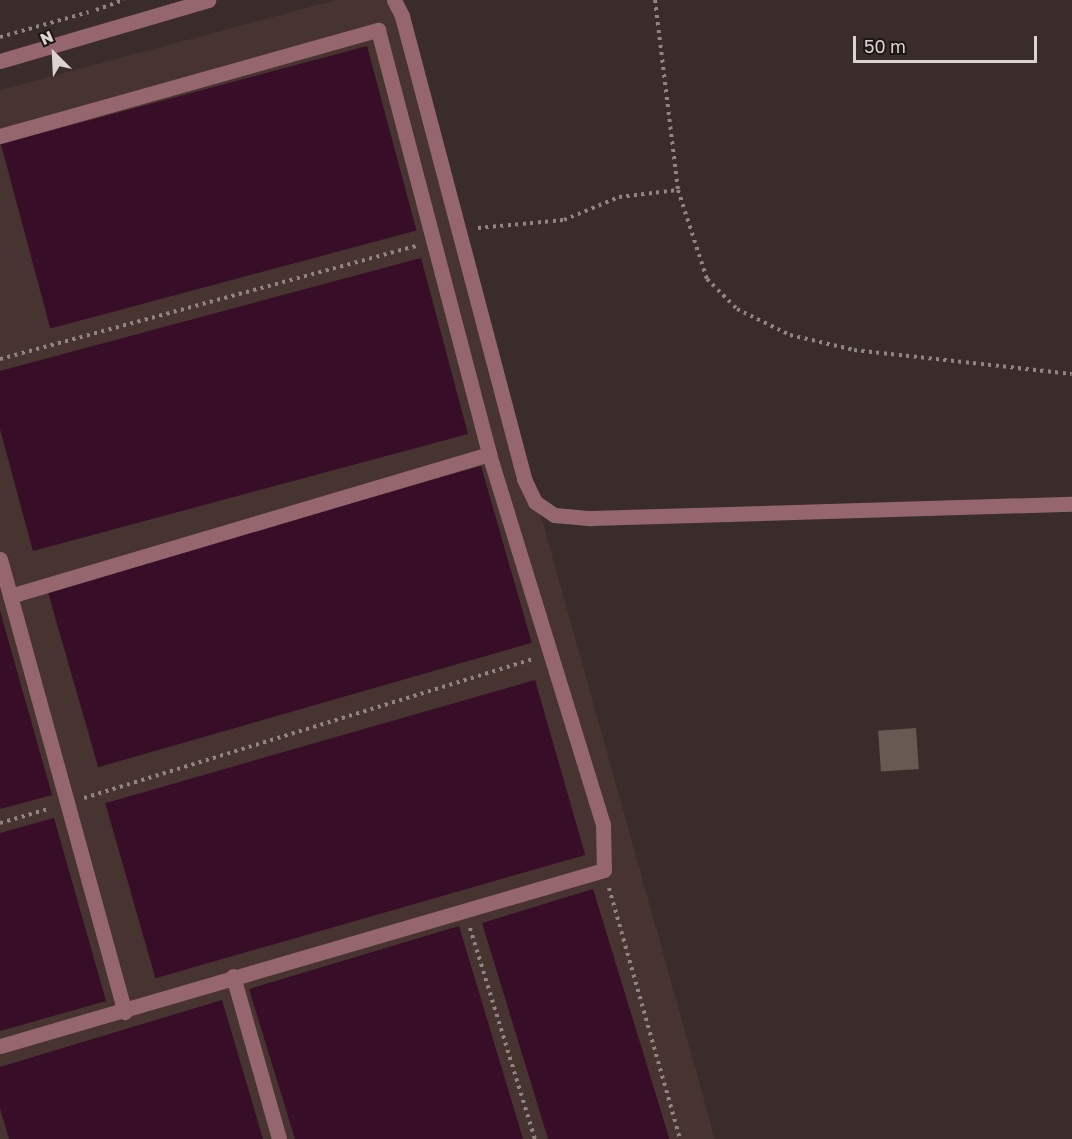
<!DOCTYPE html>
<html>
<head>
<meta charset="utf-8">
<style>
	body { margin:0 }
	#map { position:relative; width:1072px; height:1139px; overflow:hidden; background:#3a2c2a; font-family:"Golos Text",sans-serif }
	div>[style] { position:absolute }
	[style*='--x'] { left:calc(var(--x)*1px); top:calc(var(--y)*1px); width:calc(var(--w)*1px); rotate:calc(var(--a)*1deg) }
	.built>* { inset:0; background:#47332f }
	.water>* { inset:0; background:#370d27; transform-origin:0 0 }
	.building>* { inset:0; background:#675a52; transform-origin:0 0 }
	.path>* { height:4px; margin-top:-2px; transform-origin:0; background:repeating-linear-gradient(90deg,#908583 0 3px,transparent 0 7.5px) }
	.minor>* { height:15px; margin:-7.5px; padding:0 7.5px; transform-origin:7.5px; border-radius:7.5px; background:#95666e }
	span { translate:-50% -50%; white-space:nowrap; text-align:center; line-height:1.15; -webkit-text-stroke:6px #1c1615; paint-order:stroke }
	.north { position:absolute; left:24px; top:24px; width:60px; height:60px; -webkit-text-stroke:4px #1c1615; paint-order:stroke; rotate:336deg; font-size:16px; font-weight:700; line-height:24px; text-align:center; color:#dcd3d1 }
	.north::after { content:''; display:block; margin:auto; width:21px; height:27px; background:#dcd3d1; clip-path:polygon(50% 0,100% 100%,50% 72%,0 100%) }
	.scale { position:absolute; left:853px; top:36px; width:184px; height:27px; box-sizing:border-box; border:3px solid #dcd3d1; border-top:0; padding-left:8px; font-size:18px; line-height:21px; white-space:nowrap; color:#dcd3d1; -webkit-text-stroke:4px #1c1615; paint-order:stroke }
</style>
</head>
<body>
<div id="map">
	<div class="built">
		<i style="clip-path:polygon(336px 0,397px 0,715px 1139px,0 1139px,0 90px)"></i>
	</div>
	<div class="water">
		<i style="left:367px;top:46px;width:191px;height:379px;rotate:75deg"></i>
		<i style="clip-path:polygon(421px 258px,468px 434px,33px 551px,0 429px,0 371px)"></i>
		<i style="left:481px;top:466px;width:184px;height:451px;rotate:74deg"></i>
		<i style="clip-path:polygon(0 611px,52px 795px,0 809px)"></i>
		<i style="left:535px;top:680px;width:182px;height:447px;rotate:74deg"></i>
		<i style="clip-path:polygon(54px 818px,106px 1001px,0 1031px,0 833px)"></i>
		<i style="left:593px;top:889px;width:261px;height:116px;rotate:73deg"></i>
		<i style="clip-path:polygon(459px 926px,523px 1139px,295px 1139px,249px 989px)"></i>
		<i style="clip-path:polygon(222px 1000px,263px 1139px,9px 1139px,0 1108px,0 1067px)"></i>
	</div>
	<div class="building">
		<i style="left:916px;top:728px;width:41px;height:38px;rotate:86deg"></i>
	</div>
	<div class="path">
		<i style="--x:655;--y:0;--w:191;--a:83.1"></i>
		<i style="--x:678;--y:190;--w:94;--a:72"></i>
		<i style="--x:707;--y:279;--w:42;--a:45"></i>
		<i style="--x:737;--y:309;--w:59;--a:26.1"></i>
		<i style="--x:790;--y:335;--w:66;--a:13.2"></i>
		<i style="--x:854;--y:350;--w:219;--a:6.3"></i>
		<i style="--x:96;--y:10;--w:30;--a:-20"></i>
		<i style="--x:0;--y:37;--w:92;--a:-15.7"></i>
		<i style="--x:478;--y:228;--w:86;--a:-5.3"></i>
		<i style="--x:564;--y:220;--w:60;--a:-22.7"></i>
		<i style="--x:619;--y:197;--w:59;--a:-6.8"></i>
		<i style="--x:0;--y:359;--w:431;--a:-15.2"></i>
		<i style="--x:84;--y:798;--w:470;--a:-17.2"></i>
		<i style="--x:0;--y:823;--w:50;--a:-16.3"></i>
		<i style="--x:609;--y:888;--w:261;--a:74.2"></i>
		<i style="--x:470;--y:928;--w:221;--a:72.9"></i>
	</div>
	<div class="minor">
		<i style="--x:394;--y:0;--w:18;--a:63"></i>
		<i style="--x:402;--y:16;--w:479;--a:75.2"></i>
		<i style="--x:524;--y:479;--w:25;--a:64"></i>
		<i style="--x:535;--y:502;--w:23;--a:34"></i>
		<i style="--x:554;--y:515;--w:37;--a:5"></i>
		<i style="--x:591;--y:518;--w:481;--a:-1.7"></i>
		<i style="--x:0;--y:61;--w:217;--a:-16.3"></i>
		<i style="--x:0;--y:136;--w:393;--a:-15.7"></i>
		<i style="--x:378;--y:30;--w:438;--a:75.3"></i>
		<i style="--x:489;--y:454;--w:387;--a:72.9"></i>
		<i style="--x:603;--y:824;--w:46;--a:88.8"></i>
		<i style="--x:604;--y:870;--w:629;--a:163.75"></i>
		<i style="--x:0;--y:559;--w:470;--a:74.6"></i>
		<i style="--x:10;--y:596;--w:500;--a:-16.5"></i>
		<i style="--x:233;--y:976;--w:169;--a:74.2"></i>
	</div>
	<div class="north">N</div>
	<div class="scale">50 m</div>
</div>
</body>
</html>
